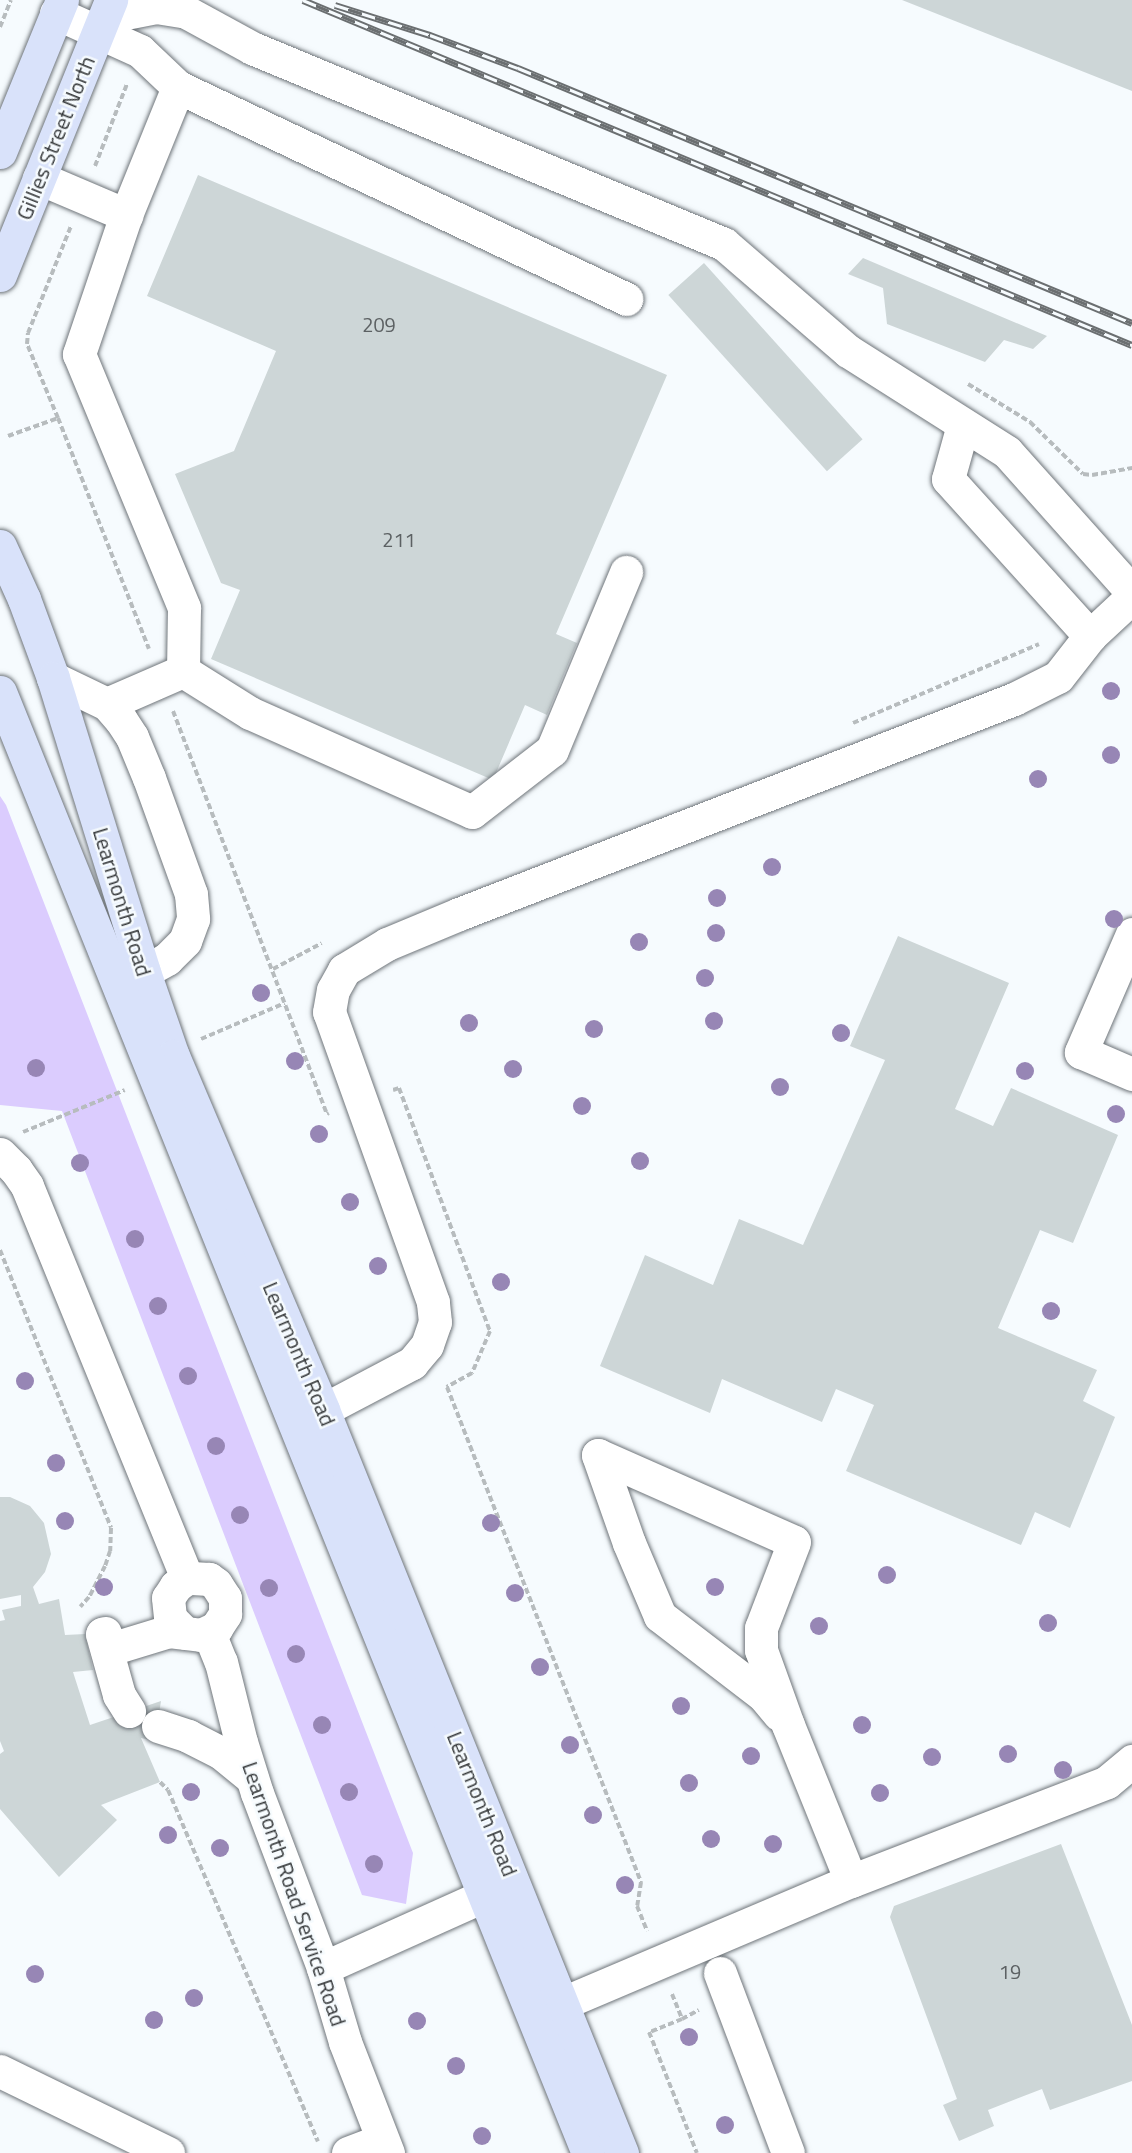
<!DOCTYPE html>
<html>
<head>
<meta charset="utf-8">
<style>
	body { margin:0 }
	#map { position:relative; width:1132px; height:2153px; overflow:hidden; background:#f6fbfe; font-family:"Titillium Web",sans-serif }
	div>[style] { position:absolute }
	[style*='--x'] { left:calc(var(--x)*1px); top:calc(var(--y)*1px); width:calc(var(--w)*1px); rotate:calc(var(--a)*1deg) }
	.green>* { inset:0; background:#dbccfe }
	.building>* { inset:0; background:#cdd6d7; transform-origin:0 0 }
	.path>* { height:4px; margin-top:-2px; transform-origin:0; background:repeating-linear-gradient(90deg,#b7bcbe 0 6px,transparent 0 9px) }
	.roads { filter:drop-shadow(0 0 2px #6f757a) drop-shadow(0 0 2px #6f757a) }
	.minor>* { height:33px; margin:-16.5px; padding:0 16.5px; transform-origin:16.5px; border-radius:16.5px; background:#fff }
	.major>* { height:33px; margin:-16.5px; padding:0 16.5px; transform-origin:16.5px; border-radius:16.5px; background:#d9e2fa }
	.rail>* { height:7px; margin-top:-3.5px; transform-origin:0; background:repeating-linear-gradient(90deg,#f6fbfe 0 14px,#6b6f71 0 28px); box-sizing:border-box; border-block:2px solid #6b6f71 }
	.trees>* { width:18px; height:18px; margin:-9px; border-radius:50%; background:#9786b5 }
	span { translate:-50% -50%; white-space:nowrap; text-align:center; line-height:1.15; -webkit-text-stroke:5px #f6fbfe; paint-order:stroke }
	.number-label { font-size:20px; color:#5c6163 }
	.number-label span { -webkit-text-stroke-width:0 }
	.street-label { font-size:22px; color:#373a3c }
</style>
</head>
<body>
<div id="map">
	<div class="green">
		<i style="clip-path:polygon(0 796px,6px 805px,413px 1853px,406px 1904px,362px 1895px,62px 1111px,0 1105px)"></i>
	</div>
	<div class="building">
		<i style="clip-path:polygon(902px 0,1132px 0,1132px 91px)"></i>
		<i style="clip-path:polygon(198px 175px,667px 375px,556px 634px,577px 643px,547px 715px,525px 705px,493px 780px,211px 659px,240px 590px,221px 583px,175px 474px,234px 451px,276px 351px,147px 296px)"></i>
		<i style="clip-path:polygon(863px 258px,1047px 336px,1033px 349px,1004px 340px,985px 362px,887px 324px,883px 288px,848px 274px)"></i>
		<i style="left:704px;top:263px;width:237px;height:48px;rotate:48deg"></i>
		<i style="clip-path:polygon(898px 936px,1009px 983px,955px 1109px,993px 1126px,1011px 1088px,1118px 1135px,1073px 1243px,1040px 1230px,998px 1328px,1097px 1370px,1083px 1401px,1115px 1417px,1070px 1528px,1035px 1512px,1021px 1545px,846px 1471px,874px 1405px,836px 1389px,822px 1422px,722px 1379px,710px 1413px,600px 1366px,645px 1255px,713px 1285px,739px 1219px,803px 1245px,885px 1060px,850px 1046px)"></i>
		<i style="clip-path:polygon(0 1497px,10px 1497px,30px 1506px,44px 1523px,51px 1554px,45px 1572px,33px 1587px,39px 1604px,59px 1599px,65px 1635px,85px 1634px,93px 1670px,73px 1672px,90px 1725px,161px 1701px,155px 1741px,141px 1738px,160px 1782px,101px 1805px,117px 1820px,59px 1877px,0 1809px,0 1754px,4px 1751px,0 1741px,0 1621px,5px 1620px,2px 1610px,21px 1606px,21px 1595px,0 1599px)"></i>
		<i style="clip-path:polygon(1061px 1844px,1132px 2025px,1132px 2081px,1050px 2110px,1042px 2089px,988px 2110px,994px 2126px,959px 2141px,943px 2105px,957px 2099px,890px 1917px,894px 1906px)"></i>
	</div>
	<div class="path">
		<i style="--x:0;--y:27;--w:29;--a:-68"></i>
		<i style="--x:95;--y:166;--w:88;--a:-68.7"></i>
		<i style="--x:968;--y:384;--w:73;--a:31.5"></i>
		<i style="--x:1030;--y:422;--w:74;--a:44.5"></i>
		<i style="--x:1083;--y:474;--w:9;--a:6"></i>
		<i style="--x:1092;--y:475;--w:41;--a:-9.9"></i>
		<i style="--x:58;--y:418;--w:248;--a:68.5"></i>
		<i style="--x:8;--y:436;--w:53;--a:-19.8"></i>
		<i style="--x:58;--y:418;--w:80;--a:-112.7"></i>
		<i style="--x:27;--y:344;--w:11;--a:-85"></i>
		<i style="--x:28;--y:333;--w:115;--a:-68.1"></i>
		<i style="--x:173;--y:711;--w:431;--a:69.1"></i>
		<i style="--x:327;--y:1114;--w:2;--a:-27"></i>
		<i style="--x:853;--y:723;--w:202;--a:-23"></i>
		<i style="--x:273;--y:969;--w:55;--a:-28"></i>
		<i style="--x:201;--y:1039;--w:91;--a:-23.2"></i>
		<i style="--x:393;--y:1090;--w:6;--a:-18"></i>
		<i style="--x:399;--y:1088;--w:259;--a:69.5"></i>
		<i style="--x:490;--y:1331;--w:46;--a:113.2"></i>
		<i style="--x:472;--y:1373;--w:29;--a:151"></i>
		<i style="--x:447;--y:1387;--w:532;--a:68.6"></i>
		<i style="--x:641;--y:1882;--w:24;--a:99"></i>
		<i style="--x:637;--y:1906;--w:27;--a:68"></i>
		<i style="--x:23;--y:1132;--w:110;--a:-22.4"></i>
		<i style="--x:0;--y:1250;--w:299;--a:68.2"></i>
		<i style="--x:111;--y:1528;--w:23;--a:92"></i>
		<i style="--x:110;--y:1551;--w:16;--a:108"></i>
		<i style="--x:105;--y:1566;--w:35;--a:117"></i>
		<i style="--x:89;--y:1597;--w:13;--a:132"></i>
		<i style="--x:160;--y:1782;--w:11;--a:45"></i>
		<i style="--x:168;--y:1790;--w:382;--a:66.9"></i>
		<i style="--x:672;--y:1994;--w:27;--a:68"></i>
		<i style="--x:682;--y:2019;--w:19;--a:-28"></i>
		<i style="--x:682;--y:2019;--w:35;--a:158"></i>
		<i style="--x:649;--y:2032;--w:130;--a:68.4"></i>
	</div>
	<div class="roads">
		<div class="minor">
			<i style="--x:56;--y:13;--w:92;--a:24.3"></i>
			<i style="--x:140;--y:51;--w:52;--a:43.5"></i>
			<i style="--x:178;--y:87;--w:496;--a:25.3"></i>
			<i style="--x:105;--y:17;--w:52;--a:-11.1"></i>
			<i style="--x:156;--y:7;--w:30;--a:9"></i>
			<i style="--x:186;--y:12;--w:75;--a:28.6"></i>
			<i style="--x:252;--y:48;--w:511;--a:22.55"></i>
			<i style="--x:724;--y:244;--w:164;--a:40.8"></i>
			<i style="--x:848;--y:351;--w:188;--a:32.4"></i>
			<i style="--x:1007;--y:452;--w:188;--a:48.2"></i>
			<i style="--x:178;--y:87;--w:138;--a:112.1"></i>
			<i style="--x:126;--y:215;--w:147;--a:108.7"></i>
			<i style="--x:79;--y:354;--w:275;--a:67.5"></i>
			<i style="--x:184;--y:608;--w:63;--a:90.9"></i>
			<i style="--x:39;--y:178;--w:95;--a:23"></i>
			<i style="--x:963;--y:425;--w:56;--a:105.5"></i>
			<i style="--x:948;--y:479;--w:212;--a:47.9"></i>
			<i style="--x:183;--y:671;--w:79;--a:32.1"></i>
			<i style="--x:250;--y:713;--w:243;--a:24"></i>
			<i style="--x:472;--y:812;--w:101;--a:-37.8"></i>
			<i style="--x:552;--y:750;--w:193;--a:-67.4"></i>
			<i style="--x:53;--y:678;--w:60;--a:25.7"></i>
			<i style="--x:107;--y:704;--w:21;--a:49"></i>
			<i style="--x:121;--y:720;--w:20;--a:57"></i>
			<i style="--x:132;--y:737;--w:44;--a:67.5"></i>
			<i style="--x:149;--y:778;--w:123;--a:70.1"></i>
			<i style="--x:191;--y:894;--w:25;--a:85"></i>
			<i style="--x:193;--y:919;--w:23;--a:110"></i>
			<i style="--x:185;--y:941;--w:25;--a:135"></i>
			<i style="--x:167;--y:959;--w:26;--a:151"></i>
			<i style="--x:107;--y:704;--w:83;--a:-23.5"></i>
			<i style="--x:1132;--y:934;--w:129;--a:113.4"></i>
			<i style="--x:1081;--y:1052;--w:56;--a:23.3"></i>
			<i style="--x:0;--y:1154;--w:23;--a:45"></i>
			<i style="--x:16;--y:1170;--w:19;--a:55"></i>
			<i style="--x:27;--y:1186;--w:423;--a:67.8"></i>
			<i style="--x:323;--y:1410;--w:101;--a:-27.8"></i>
			<i style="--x:412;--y:1363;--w:23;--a:-50"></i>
			<i style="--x:427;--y:1345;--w:24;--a:-71"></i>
			<i style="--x:435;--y:1322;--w:20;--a:-96"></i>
			<i style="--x:433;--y:1302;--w:308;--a:-109.7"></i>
			<i style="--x:329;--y:1012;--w:22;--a:-80"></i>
			<i style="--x:333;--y:990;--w:23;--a:-61"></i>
			<i style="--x:344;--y:970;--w:50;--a:-31.2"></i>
			<i style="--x:387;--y:944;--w:78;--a:-22.6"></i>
			<i style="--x:459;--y:914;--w:595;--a:-21.18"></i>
			<i style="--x:1014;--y:699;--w:49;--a:-26.6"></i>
			<i style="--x:1058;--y:677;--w:52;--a:-52"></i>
			<i style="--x:1090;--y:636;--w:57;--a:-42.9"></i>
			<i style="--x:598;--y:1455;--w:214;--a:23.9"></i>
			<i style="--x:794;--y:1542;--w:92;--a:111"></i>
			<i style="--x:761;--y:1628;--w:22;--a:90"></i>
			<i style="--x:761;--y:1650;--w:80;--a:70.2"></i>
			<i style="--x:788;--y:1725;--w:168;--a:68"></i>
			<i style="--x:598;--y:1455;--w:93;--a:70.6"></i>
			<i style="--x:629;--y:1543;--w:79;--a:67"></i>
			<i style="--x:660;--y:1616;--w:130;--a:37.5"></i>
			<i style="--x:763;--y:1695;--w:25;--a:50"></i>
			<i style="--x:105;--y:1633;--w:3;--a:162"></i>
			<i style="--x:102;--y:1634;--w:63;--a:74.4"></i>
			<i style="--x:119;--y:1695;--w:19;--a:58"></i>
			<i style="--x:209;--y:1633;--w:31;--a:68"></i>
			<i style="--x:221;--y:1662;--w:82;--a:76"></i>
			<i style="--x:241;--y:1742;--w:53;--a:72.6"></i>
			<i style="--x:257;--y:1793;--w:187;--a:69.3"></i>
			<i style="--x:323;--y:1968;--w:77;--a:73.4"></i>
			<i style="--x:345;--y:2042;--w:119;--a:68.8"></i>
			<i style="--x:107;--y:1650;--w:65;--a:-17"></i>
			<i style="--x:169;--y:1631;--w:32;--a:7"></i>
			<i style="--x:201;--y:1635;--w:17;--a:-25"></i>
			<i style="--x:216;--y:1628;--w:17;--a:-57"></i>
			<i style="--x:225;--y:1614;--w:16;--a:-90"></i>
			<i style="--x:225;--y:1598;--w:17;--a:-123"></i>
			<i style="--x:216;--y:1584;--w:9;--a:-144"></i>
			<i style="--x:209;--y:1579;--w:22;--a:-177"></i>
			<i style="--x:187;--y:1578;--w:14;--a:144"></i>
			<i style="--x:176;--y:1586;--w:14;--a:124"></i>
			<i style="--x:168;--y:1598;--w:20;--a:84"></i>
			<i style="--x:170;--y:1618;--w:21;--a:45"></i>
			<i style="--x:158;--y:1726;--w:32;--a:18"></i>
			<i style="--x:188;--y:1736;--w:36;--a:27"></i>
			<i style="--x:220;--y:1752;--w:41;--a:39.1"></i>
			<i style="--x:323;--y:1968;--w:175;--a:-24.2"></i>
			<i style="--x:720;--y:1973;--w:192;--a:69.3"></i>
			<i style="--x:563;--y:2003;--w:313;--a:-23"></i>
			<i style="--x:851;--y:1881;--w:274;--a:-21.1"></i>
			<i style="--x:1107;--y:1782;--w:33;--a:-40"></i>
			<i style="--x:0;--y:2071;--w:187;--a:26"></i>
			<i style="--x:348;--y:2153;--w:36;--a:-21"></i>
		</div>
		<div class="major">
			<i style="--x:0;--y:152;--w:164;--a:-67.8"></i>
			<i style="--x:0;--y:275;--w:297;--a:-68"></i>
			<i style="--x:0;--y:546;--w:58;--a:65.6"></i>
			<i style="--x:24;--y:599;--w:84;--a:69.8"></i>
			<i style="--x:53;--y:678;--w:308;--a:72.8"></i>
			<i style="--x:144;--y:972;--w:89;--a:71"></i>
			<i style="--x:173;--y:1056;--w:384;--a:67"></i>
			<i style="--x:323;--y:1410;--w:801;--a:68.08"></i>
			<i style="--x:0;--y:692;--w:1575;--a:68.08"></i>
		</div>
	</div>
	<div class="rail">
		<i style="--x:303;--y:0;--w:898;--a:22.6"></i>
		<i style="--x:335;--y:5;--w:100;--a:17.5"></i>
		<i style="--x:430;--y:35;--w:94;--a:20.6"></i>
		<i style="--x:518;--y:68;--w:665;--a:22.55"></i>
	</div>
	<div class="trees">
		<i style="left:1111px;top:691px"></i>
		<i style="left:1111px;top:755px"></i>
		<i style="left:1038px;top:779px"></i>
		<i style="left:772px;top:867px"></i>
		<i style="left:717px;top:898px"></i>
		<i style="left:1114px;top:919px"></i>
		<i style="left:716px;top:933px"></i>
		<i style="left:639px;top:942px"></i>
		<i style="left:705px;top:978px"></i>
		<i style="left:261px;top:993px"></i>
		<i style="left:714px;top:1021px"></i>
		<i style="left:469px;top:1023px"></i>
		<i style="left:594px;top:1029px"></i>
		<i style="left:841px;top:1033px"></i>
		<i style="left:295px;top:1061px"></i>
		<i style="left:36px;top:1068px"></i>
		<i style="left:513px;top:1069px"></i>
		<i style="left:1025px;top:1071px"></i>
		<i style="left:780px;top:1087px"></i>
		<i style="left:582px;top:1106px"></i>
		<i style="left:1116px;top:1114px"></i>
		<i style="left:319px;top:1134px"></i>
		<i style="left:640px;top:1161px"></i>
		<i style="left:80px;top:1163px"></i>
		<i style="left:350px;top:1202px"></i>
		<i style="left:135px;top:1239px"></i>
		<i style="left:378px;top:1266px"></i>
		<i style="left:501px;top:1282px"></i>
		<i style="left:158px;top:1306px"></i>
		<i style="left:1051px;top:1311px"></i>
		<i style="left:188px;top:1376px"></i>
		<i style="left:25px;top:1381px"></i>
		<i style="left:216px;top:1446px"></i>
		<i style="left:56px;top:1463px"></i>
		<i style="left:240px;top:1515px"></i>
		<i style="left:65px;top:1521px"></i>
		<i style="left:491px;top:1523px"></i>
		<i style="left:887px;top:1575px"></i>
		<i style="left:104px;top:1587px"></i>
		<i style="left:715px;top:1587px"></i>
		<i style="left:269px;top:1588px"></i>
		<i style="left:515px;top:1593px"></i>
		<i style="left:1048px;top:1623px"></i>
		<i style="left:819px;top:1626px"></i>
		<i style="left:296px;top:1654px"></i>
		<i style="left:540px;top:1667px"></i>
		<i style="left:681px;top:1706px"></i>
		<i style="left:322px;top:1725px"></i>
		<i style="left:862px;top:1725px"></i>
		<i style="left:570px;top:1745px"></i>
		<i style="left:1008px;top:1754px"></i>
		<i style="left:751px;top:1756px"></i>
		<i style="left:932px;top:1757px"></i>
		<i style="left:1063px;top:1770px"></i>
		<i style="left:689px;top:1783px"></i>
		<i style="left:191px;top:1792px"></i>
		<i style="left:349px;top:1792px"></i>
		<i style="left:880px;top:1793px"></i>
		<i style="left:593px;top:1815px"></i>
		<i style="left:168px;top:1835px"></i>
		<i style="left:711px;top:1839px"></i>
		<i style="left:773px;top:1844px"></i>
		<i style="left:220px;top:1848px"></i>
		<i style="left:374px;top:1864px"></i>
		<i style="left:625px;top:1885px"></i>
		<i style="left:35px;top:1974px"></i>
		<i style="left:194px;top:1998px"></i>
		<i style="left:154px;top:2020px"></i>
		<i style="left:417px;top:2021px"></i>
		<i style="left:689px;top:2037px"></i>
		<i style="left:456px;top:2066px"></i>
		<i style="left:725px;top:2125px"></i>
		<i style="left:482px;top:2136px"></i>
	</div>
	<div class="number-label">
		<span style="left:379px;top:324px">209</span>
		<span style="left:399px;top:539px">211</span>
		<span style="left:1010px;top:1971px">19</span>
	</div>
	<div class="street-label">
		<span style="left:56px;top:138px;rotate:-68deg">Gillies Street North</span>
		<span style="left:122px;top:902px;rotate:73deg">Learmonth Road</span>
		<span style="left:299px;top:1354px;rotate:67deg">Learmonth Road</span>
		<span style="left:482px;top:1804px;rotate:68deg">Learmonth Road</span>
		<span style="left:294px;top:1894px;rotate:71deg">Learmonth Road Service Road</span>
	</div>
</div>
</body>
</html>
